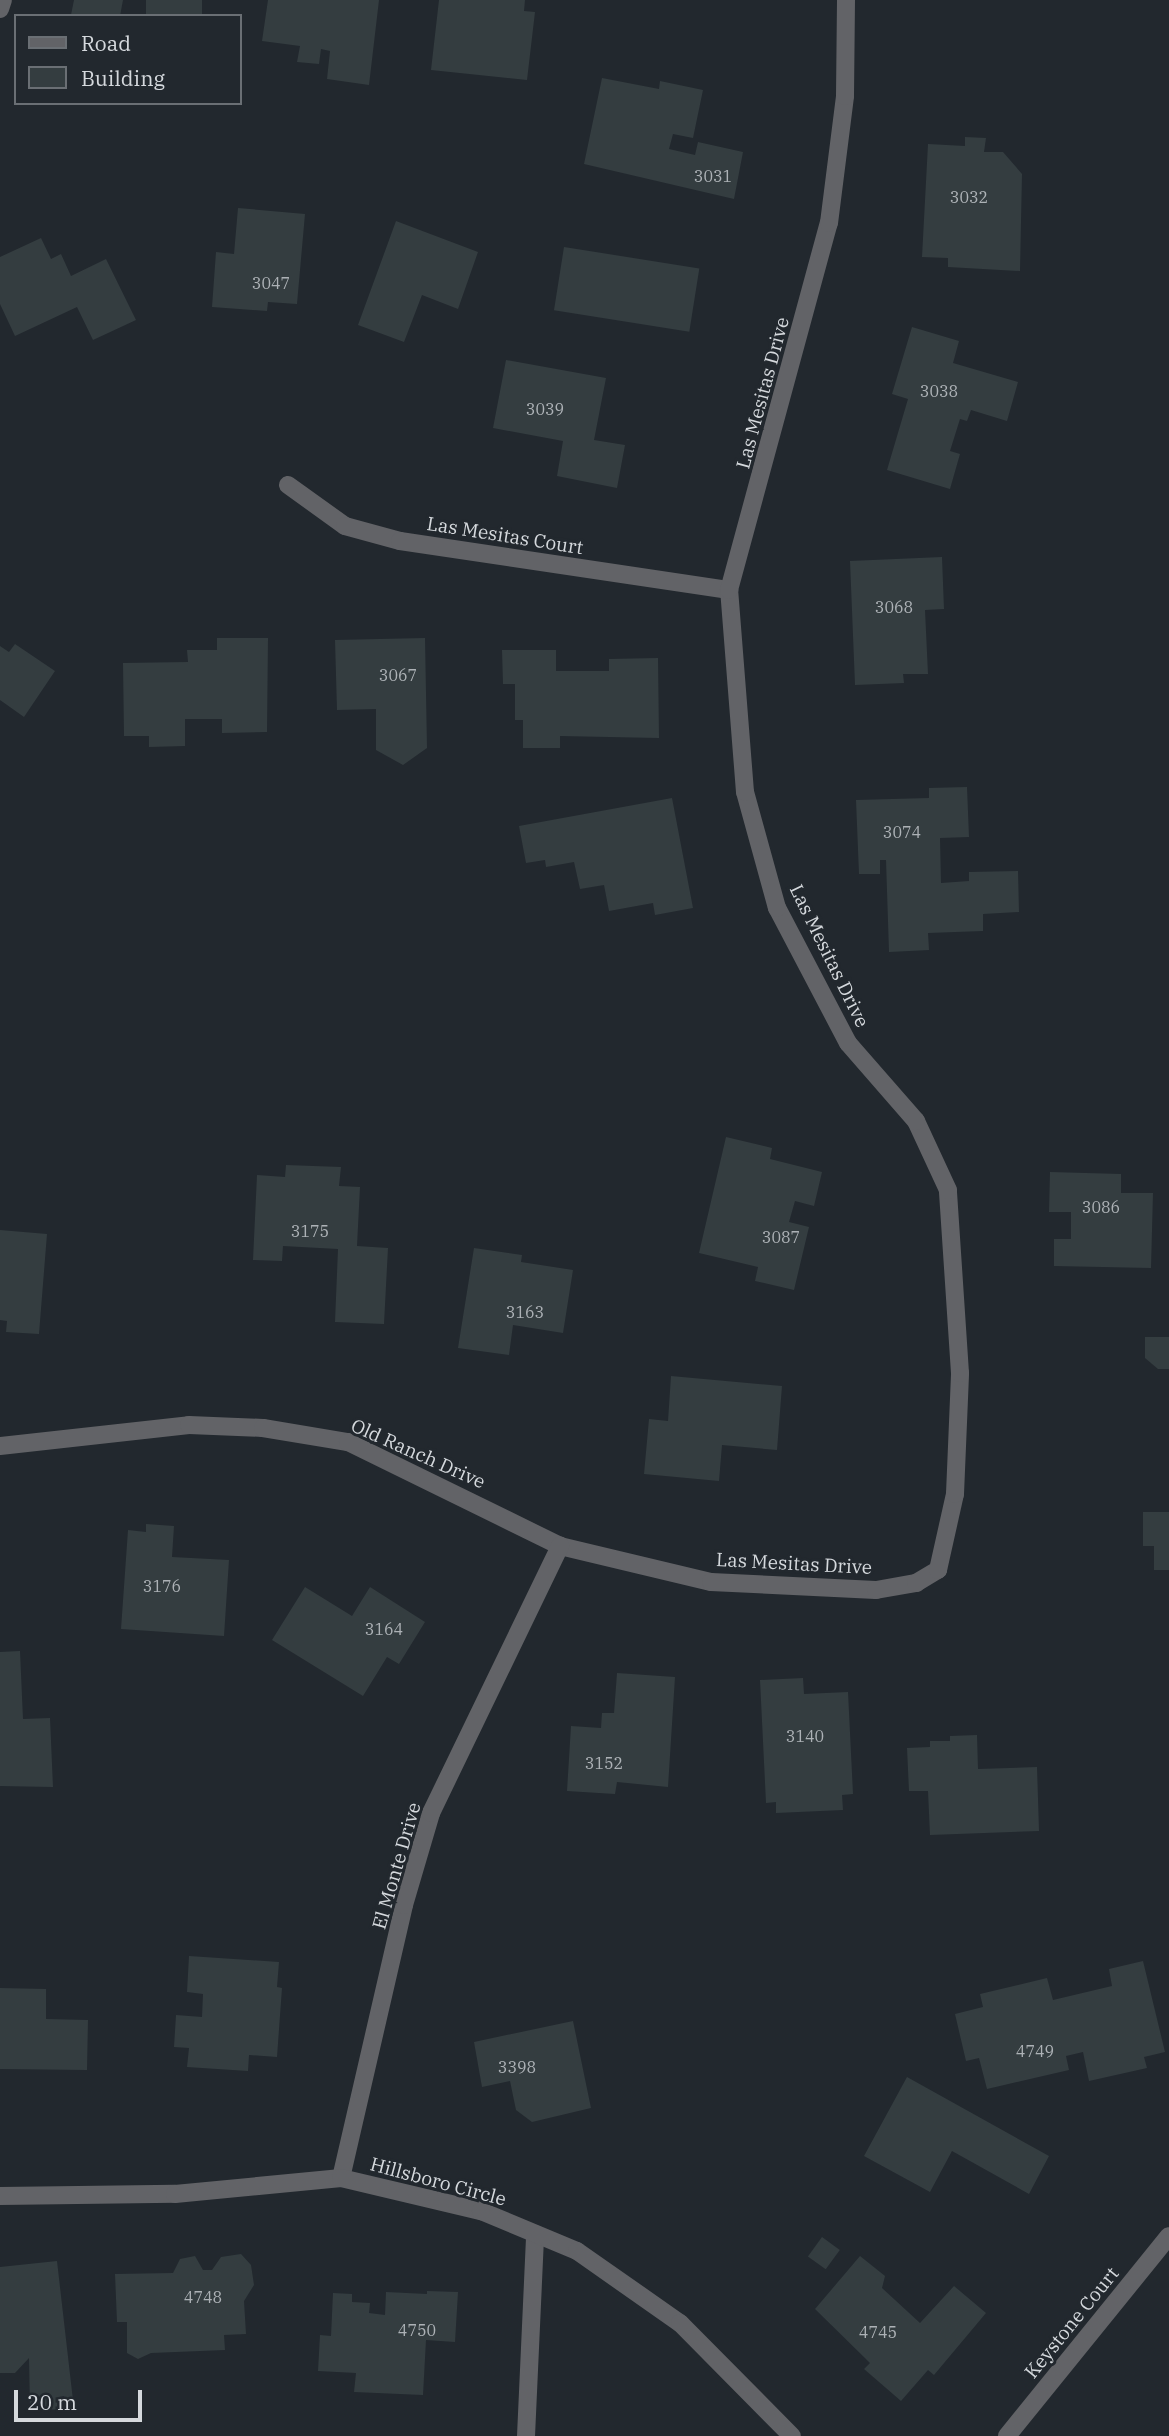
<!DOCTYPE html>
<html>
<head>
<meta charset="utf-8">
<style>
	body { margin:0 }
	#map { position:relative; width:1169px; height:2436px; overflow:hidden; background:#22282e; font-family:"IBM Plex Serif",serif }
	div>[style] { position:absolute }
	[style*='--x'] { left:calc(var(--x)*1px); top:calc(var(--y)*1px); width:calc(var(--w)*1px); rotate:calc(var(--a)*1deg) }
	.building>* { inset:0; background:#343d40; transform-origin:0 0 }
	.service>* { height:18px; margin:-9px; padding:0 9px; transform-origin:9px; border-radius:9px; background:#626367 }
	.minor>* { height:18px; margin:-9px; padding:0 9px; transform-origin:9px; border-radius:9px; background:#626367 }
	span { translate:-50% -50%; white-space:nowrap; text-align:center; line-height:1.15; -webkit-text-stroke:6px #22282e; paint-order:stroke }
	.number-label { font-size:16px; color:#adb2b6 }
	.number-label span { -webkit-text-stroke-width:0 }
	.street-label { font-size:19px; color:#d5d9dd }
	.legend { position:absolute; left:14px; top:14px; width:228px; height:91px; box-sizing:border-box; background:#22282e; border:2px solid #6a6f74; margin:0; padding:9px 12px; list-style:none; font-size:21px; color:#d5d9dd }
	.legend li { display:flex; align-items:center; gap:14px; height:35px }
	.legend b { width:35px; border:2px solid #6a6f74 }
	.scale { position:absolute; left:14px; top:2390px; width:128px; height:32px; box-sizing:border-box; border:4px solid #d5d9dd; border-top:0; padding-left:9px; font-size:21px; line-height:24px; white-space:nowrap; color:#d5d9dd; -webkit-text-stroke:5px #22282e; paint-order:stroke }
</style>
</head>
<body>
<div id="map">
	<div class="building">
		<i style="clip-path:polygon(74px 0,123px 0,120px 16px,71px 15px)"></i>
		<i style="left:146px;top:0;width:56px;height:16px"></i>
		<i style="clip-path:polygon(268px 0,379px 0,369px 85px,327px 79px,330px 51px,321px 49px,319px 64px,297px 62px,300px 46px,262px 41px)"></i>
		<i style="clip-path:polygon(439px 0,525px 0,524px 11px,535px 12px,527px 80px,431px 70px)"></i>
		<i style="clip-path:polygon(602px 78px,659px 89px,660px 81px,703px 90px,693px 138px,673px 134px,669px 149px,695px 155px,698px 142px,743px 152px,734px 199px,584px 164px)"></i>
		<i style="clip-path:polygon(965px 137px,986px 138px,984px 152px,1003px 152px,1022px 174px,1020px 271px,948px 267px,948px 258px,922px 257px,928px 144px,965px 146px)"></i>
		<i style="clip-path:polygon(238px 208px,305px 214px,297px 304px,268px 302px,267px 311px,212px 307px,216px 252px,234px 254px)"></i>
		<i style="clip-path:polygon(396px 221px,478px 252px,458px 309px,422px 295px,404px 342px,358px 325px)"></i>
		<i style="clip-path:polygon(41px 238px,51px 259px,61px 254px,71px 276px,106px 259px,136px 320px,93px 340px,77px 307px,15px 336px,0 304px,0 257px)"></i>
		<i style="left:564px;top:247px;width:137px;height:64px;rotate:9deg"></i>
		<i style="clip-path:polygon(912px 327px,959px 341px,953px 363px,1018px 382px,1007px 421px,971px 410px,967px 421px,960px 419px,950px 451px,960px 454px,950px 489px,887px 470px,908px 399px,892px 394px)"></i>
		<i style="clip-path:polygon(506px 360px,606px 378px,594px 440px,625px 445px,617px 488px,557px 476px,563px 441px,493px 428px)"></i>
		<i style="clip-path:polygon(942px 557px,944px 609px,925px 610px,928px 674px,903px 674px,904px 683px,855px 685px,850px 561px)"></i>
		<i style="clip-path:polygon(217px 638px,268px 638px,267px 732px,222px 733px,222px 719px,185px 719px,185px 746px,149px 747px,149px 736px,124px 736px,123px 663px,188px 662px,187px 650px,217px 650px)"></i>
		<i style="clip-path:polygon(425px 638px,427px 748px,403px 765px,376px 750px,376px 709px,337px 710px,335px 640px)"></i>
		<i style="clip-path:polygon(15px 644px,55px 671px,24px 717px,0 700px,0 646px,9px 652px)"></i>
		<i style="clip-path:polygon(502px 650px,556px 650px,556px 671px,609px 671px,609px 659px,658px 658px,659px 738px,560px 736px,560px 748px,523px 748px,523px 720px,515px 720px,515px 684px,503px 684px)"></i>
		<i style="clip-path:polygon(967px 787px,969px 837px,940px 838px,941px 883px,969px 881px,969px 872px,1018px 871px,1019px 912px,983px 914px,983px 931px,928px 933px,929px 950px,889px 952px,886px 860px,880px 860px,880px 874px,859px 874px,856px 800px,929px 798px,929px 788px)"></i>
		<i style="clip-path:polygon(672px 798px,693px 908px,655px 915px,653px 903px,609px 911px,604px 885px,580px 889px,574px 862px,546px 867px,545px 860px,526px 863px,519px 826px)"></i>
		<i style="clip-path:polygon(726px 1137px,772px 1148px,770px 1159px,822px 1172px,814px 1206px,795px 1201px,789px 1222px,809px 1227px,794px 1290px,755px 1281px,758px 1267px,699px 1253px)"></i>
		<i style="clip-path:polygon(286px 1165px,341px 1167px,339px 1186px,360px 1187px,357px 1246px,388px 1248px,384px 1324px,335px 1322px,338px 1249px,283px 1246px,282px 1261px,253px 1260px,257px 1175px,285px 1177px)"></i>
		<i style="clip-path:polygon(1050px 1172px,1121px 1174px,1121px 1193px,1153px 1193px,1151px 1268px,1054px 1266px,1054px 1239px,1071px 1239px,1071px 1212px,1049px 1212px)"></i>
		<i style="clip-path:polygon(0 1230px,47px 1234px,39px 1334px,6px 1332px,7px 1321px,0 1320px)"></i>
		<i style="clip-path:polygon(474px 1248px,522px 1255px,521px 1262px,573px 1270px,563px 1333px,513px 1325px,509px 1355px,458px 1348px)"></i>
		<i style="clip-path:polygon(1145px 1337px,1169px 1337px,1169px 1369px,1158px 1369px,1145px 1358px)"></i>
		<i style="clip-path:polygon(671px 1376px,782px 1386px,777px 1450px,722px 1445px,719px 1481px,644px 1474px,649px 1419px,668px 1421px)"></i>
		<i style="clip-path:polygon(1143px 1512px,1169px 1512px,1169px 1570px,1154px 1570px,1154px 1546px,1143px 1546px)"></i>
		<i style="clip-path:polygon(146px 1524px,174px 1526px,172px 1557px,229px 1560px,224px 1636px,121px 1629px,128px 1530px,146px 1532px)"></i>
		<i style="clip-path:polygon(305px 1587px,352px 1616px,370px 1587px,425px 1622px,399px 1664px,387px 1657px,363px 1696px,272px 1640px)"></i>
		<i style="clip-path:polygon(20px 1651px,23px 1719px,50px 1718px,53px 1787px,0 1786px,0 1652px)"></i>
		<i style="clip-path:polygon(617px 1673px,675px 1677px,668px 1787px,617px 1782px,615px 1794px,567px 1791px,571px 1726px,601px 1728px,602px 1713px,614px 1713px)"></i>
		<i style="clip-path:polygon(803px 1678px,804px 1694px,848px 1692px,853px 1794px,842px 1795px,843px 1810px,776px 1813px,776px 1802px,766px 1803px,760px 1680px)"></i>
		<i style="clip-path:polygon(977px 1735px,978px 1769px,1037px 1767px,1039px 1831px,930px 1835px,928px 1791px,909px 1791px,907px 1748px,930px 1747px,930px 1741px,950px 1741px,950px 1736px)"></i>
		<i style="clip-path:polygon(189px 1956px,279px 1962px,277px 1987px,282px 1988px,277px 2057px,249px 2055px,248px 2071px,187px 2067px,189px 2048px,174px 2047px,176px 2015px,202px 2017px,203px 1994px,187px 1992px)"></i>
		<i style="clip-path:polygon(1143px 1961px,1165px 2052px,1144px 2057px,1147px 2068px,1089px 2081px,1083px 2052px,1066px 2056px,1069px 2070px,987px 2089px,979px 2058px,966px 2061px,955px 2014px,983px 2007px,980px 1994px,1047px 1978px,1053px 2000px,1112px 1986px,1109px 1969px)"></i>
		<i style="clip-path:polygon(0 1988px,46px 1989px,46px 2019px,88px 2020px,87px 2070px,0 2069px)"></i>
		<i style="clip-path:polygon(573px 2021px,591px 2108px,532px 2122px,516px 2110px,510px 2081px,482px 2087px,474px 2042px)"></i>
		<i style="clip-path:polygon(907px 2077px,1049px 2156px,1029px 2194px,952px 2151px,930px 2192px,864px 2156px)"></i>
		<i style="left:822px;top:2237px;width:22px;height:24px;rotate:36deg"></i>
		<i style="clip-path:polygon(241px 2254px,251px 2265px,254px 2285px,244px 2301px,246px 2334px,224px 2335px,225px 2350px,151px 2353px,138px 2359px,127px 2353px,127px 2322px,117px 2322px,115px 2274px,173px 2273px,180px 2259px,195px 2256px,203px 2270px,212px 2270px,221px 2257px)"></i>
		<i style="clip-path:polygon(860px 2256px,885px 2276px,882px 2288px,920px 2323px,954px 2286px,986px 2313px,934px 2375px,928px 2370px,901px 2401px,864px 2369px,870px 2363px,815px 2309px)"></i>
		<i style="clip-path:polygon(57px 2261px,74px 2409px,30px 2410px,29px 2358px,15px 2373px,0 2373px,0 2267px)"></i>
		<i style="clip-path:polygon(427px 2291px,458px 2292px,455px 2342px,426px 2340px,423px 2395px,354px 2392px,356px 2373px,318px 2371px,320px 2335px,331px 2336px,333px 2293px,352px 2294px,352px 2302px,370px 2303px,369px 2313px,385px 2315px,386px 2292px,427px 2294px)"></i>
	</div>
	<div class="service">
		<i style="--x:0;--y:9;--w:9;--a:-72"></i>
		<i style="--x:526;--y:2436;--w:202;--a:-87.4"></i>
	</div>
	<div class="minor">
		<i style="--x:288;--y:485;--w:70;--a:35.7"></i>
		<i style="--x:345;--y:526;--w:57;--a:15.3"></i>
		<i style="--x:400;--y:541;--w:333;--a:8.5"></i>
		<i style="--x:0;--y:1446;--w:190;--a:-6.3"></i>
		<i style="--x:189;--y:1425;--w:74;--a:2.3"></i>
		<i style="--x:263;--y:1428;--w:86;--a:9.4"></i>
		<i style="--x:348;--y:1442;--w:236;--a:26.1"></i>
		<i style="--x:560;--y:1546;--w:155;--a:13.4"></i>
		<i style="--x:711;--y:1582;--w:165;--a:2.8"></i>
		<i style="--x:876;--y:1590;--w:41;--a:-9.9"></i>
		<i style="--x:916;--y:1583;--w:26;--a:-31"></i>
		<i style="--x:938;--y:1570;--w:78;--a:-77.4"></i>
		<i style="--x:955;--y:1494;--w:121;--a:-87.6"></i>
		<i style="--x:960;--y:1373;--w:183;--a:-93.8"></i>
		<i style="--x:948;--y:1190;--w:76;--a:-114.9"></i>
		<i style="--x:916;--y:1121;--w:103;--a:-131.1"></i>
		<i style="--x:848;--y:1043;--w:153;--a:-117.7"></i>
		<i style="--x:777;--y:908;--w:120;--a:-105.4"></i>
		<i style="--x:745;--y:792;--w:203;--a:-94.5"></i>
		<i style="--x:729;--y:590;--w:380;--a:-74.8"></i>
		<i style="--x:829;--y:223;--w:128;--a:-82.8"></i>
		<i style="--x:845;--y:96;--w:96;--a:-89.4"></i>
		<i style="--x:341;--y:2178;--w:280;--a:-77"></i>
		<i style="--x:404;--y:1905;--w:96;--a:-73.6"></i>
		<i style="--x:431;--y:1813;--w:297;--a:-64.2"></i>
		<i style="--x:0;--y:2196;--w:175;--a:-0.7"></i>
		<i style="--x:175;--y:2194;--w:167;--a:-5.5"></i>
		<i style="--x:341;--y:2178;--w:144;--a:13.3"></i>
		<i style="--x:481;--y:2211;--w:104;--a:22.6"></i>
		<i style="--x:577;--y:2251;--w:126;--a:35"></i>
		<i style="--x:680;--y:2323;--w:159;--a:45.3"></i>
		<i style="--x:1007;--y:2436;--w:257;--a:-51"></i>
	</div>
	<div class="number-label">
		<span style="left:713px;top:176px">3031</span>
		<span style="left:969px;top:197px">3032</span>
		<span style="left:271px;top:283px">3047</span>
		<span style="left:939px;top:391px">3038</span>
		<span style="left:545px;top:409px">3039</span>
		<span style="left:894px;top:607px">3068</span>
		<span style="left:398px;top:675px">3067</span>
		<span style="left:902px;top:832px">3074</span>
		<span style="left:1101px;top:1207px">3086</span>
		<span style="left:310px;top:1231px">3175</span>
		<span style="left:781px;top:1237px">3087</span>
		<span style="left:525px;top:1312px">3163</span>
		<span style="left:162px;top:1586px">3176</span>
		<span style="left:384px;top:1629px">3164</span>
		<span style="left:805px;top:1736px">3140</span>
		<span style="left:604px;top:1763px">3152</span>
		<span style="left:1035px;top:2051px">4749</span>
		<span style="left:517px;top:2067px">3398</span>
		<span style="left:203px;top:2297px">4748</span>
		<span style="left:417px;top:2330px">4750</span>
		<span style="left:878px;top:2332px">4745</span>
	</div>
	<div class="street-label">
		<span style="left:763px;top:393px;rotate:-75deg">Las Mesitas Drive</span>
		<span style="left:505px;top:536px;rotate:9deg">Las Mesitas Court</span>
		<span style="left:829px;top:956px;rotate:64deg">Las Mesitas Drive</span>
		<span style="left:418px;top:1454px;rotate:24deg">Old Ranch Drive</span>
		<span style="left:794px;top:1564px;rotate:3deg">Las Mesitas Drive</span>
		<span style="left:397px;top:1866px;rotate:-74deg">El Monte Drive</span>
		<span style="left:438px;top:2182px;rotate:15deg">Hillsboro Circle</span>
		<span style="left:1072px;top:2323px;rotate:-51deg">Keystone Court</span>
	</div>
	<ul class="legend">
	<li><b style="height:9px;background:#626367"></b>Road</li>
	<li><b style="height:19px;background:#343d40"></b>Building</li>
	</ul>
	<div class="scale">20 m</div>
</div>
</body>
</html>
